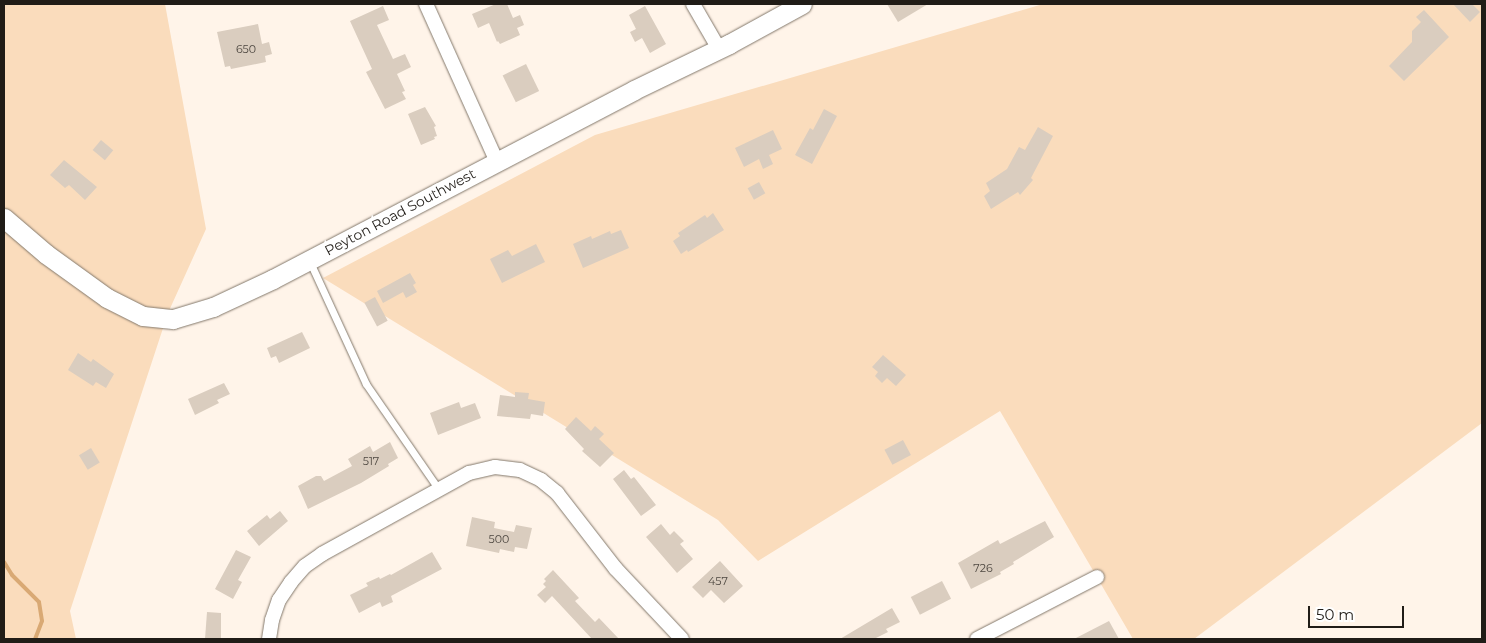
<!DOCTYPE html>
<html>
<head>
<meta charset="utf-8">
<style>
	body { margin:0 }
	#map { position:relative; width:1486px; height:643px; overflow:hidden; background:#fff4e9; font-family:Montserrat,sans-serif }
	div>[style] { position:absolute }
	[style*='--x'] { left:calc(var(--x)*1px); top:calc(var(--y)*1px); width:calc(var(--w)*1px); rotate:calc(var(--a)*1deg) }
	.green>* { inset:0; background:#fadcbc }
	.stream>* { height:4px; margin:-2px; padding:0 2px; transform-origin:2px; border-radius:2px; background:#d9a974 }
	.building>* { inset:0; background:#dacdbf; transform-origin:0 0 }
	.roads { filter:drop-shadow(0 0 1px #83786b) drop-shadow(0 0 1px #83786b) }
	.lane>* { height:7px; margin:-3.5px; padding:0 3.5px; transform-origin:3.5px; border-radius:3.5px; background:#fff }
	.street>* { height:14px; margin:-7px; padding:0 7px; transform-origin:7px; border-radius:7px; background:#fff }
	.secondary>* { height:19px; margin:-9.5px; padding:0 9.5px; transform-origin:9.5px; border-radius:9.5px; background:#fff }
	span { translate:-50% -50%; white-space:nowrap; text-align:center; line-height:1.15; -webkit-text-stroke:5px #fff; paint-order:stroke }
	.number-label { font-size:11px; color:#4e4841 }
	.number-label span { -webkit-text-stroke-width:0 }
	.street-label { font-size:14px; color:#201c17 }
	.frame { position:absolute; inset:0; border:5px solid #201c17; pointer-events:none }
	.scale { position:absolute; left:1308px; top:606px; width:96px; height:22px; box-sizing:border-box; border:2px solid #201c17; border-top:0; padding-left:6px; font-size:15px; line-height:18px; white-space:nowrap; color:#201c17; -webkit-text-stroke:4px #fff; paint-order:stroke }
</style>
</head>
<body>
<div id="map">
	<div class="green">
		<i style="clip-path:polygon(4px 4px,165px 4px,206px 229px,168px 313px,70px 611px,76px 639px,4px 639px)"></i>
		<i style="clip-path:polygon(1043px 4px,1482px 4px,1482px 423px,1194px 639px,1133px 639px,1000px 411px,758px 561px,718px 520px,323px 278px,595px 135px)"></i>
	</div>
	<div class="stream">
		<i style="--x:4;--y:562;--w:15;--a:58"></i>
		<i style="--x:12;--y:575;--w:38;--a:45"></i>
		<i style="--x:39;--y:602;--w:19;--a:81"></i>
		<i style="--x:42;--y:621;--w:19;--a:111"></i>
	</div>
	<div class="building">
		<i style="clip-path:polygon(496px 4px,507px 4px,513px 18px,520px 15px,524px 25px,517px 28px,520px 35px,500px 44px,498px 41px,497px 42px,489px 23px,478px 28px,472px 14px)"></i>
		<i style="clip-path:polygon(887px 4px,928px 4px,898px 22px)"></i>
		<i style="clip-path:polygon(1453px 4px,1472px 4px,1480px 12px,1470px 22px)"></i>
		<i style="clip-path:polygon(383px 6px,389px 20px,377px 25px,393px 59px,405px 54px,411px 67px,397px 74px,405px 91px,402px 92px,406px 99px,385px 109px,366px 72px,372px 69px,350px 21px)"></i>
		<i style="clip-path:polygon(645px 6px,666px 44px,650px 53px,642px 38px,635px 42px,630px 32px,636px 29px,629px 15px)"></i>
		<i style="clip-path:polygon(1424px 10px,1449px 37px,1404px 81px,1389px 66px,1412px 42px,1412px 31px,1421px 22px,1416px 17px)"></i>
		<i style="clip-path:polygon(258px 24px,262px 44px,269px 42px,272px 54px,265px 56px,266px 62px,231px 69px,230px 66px,225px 67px,217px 32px)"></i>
		<i style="left:526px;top:64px;width:30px;height:26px;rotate:64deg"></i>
		<i style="clip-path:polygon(425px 107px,436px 126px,434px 127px,437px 136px,434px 137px,435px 139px,421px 145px,408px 114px)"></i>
		<i style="clip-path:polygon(824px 109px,837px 116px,812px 164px,795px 155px,810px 128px,813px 130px)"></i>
		<i style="clip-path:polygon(1038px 127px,1053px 136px,1031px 178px,1033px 180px,1020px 195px,1018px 192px,991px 209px,984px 196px,990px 191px,986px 183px,1007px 169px,1019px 147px,1025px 150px)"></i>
		<i style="clip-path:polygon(773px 130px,782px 149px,769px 155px,773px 164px,763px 169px,759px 159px,744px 167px,735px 148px)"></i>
		<i style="left:101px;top:140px;width:16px;height:13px;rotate:40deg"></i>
		<i style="clip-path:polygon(64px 160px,97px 187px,85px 200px,69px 185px,65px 188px,50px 175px)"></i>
		<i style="left:759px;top:182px;width:13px;height:13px;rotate:61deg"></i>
		<i style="clip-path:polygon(713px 213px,724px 230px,688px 252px,687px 250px,681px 254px,673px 241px,680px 236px,678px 233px,705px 215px,707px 218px)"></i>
		<i style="clip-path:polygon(621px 230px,629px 248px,583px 268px,573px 244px,591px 236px,592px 239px,610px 231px,611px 234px)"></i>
		<i style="clip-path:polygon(536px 244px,545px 262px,502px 283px,490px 259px,508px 250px,512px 256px)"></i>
		<i style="clip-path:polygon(410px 273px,416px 283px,413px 285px,417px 292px,406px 298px,403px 292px,383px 303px,377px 291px)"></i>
		<i style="left:375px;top:297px;width:27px;height:12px;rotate:62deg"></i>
		<i style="clip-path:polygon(302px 332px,310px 348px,279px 363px,276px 356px,271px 358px,267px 348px)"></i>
		<i style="clip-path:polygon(78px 353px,91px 362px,93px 359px,114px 374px,106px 388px,96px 382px,93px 386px,68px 370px)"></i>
		<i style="clip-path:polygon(883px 355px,906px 375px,896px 386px,887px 378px,882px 383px,875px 376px,878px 372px,872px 367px)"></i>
		<i style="clip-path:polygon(224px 383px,230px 394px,217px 400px,219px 403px,195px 415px,188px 399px)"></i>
		<i style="clip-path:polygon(515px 392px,529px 393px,528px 399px,545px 402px,543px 416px,531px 414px,530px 419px,497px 416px,500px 395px,515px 397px)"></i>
		<i style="clip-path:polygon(459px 402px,461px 408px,475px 403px,481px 418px,438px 435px,430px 413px)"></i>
		<i style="clip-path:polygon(576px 417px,591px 431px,595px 426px,604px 434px,599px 439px,614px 453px,600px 467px,582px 451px,584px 449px,565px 429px)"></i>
		<i style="left:903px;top:440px;width:17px;height:21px;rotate:62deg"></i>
		<i style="clip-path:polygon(390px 442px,398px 458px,388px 464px,389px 466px,361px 483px,308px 509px,298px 486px,316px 476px,321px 476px,324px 481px,352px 466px,348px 459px,370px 446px,373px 452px)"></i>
		<i style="left:91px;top:448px;width:17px;height:14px;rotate:59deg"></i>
		<i style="clip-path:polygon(624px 470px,631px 479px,634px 477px,656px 505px,641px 516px,613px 479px)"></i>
		<i style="clip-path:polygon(280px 511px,288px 521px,259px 546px,247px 531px,267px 515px,270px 519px)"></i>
		<i style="clip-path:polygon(472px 517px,495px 522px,494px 528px,514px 532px,516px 525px,532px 528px,527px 549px,515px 547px,514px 552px,500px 549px,499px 553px,466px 546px)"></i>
		<i style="clip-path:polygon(1045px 521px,1054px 537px,1013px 562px,1014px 564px,1000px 572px,1001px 574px,971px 589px,958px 563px,998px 540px,1000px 544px)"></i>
		<i style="clip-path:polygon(661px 524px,670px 535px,674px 531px,684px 541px,680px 544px,693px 559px,677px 573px,646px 537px)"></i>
		<i style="clip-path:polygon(236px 550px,251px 557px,238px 580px,242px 582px,233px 599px,215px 589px)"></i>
		<i style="clip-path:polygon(432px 552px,442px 569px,391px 596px,393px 602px,382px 607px,380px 602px,359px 613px,350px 595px,368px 586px,366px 583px,379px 577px,380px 579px,390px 574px,391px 575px)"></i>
		<i style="clip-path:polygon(720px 561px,743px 586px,724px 603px,711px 590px,703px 598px,692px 587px)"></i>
		<i style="clip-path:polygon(553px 570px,579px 598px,575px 601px,595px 622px,599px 618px,619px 639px,592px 639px,552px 596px,545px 603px,537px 595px,546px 587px,543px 584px,546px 581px,544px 579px)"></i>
		<i style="left:942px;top:581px;width:20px;height:35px;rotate:63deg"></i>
		<i style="clip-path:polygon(892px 608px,900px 622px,886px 629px,888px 632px,874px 639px,840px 639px)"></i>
		<i style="clip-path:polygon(207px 612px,221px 613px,221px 639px,205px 639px)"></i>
		<i style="clip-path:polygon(1109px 621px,1119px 639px,1074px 639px)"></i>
	</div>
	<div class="roads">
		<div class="lane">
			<i style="--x:309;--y:260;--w:136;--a:65.3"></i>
			<i style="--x:366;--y:384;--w:129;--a:55.4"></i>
		</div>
		<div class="street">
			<i style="--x:426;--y:4;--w:173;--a:65.8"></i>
			<i style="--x:693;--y:4;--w:52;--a:60"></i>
			<i style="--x:269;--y:639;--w:19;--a:-81"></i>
			<i style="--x:272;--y:620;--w:21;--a:-71"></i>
			<i style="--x:279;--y:600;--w:22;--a:-56"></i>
			<i style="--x:291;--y:582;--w:21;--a:-49"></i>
			<i style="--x:305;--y:566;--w:21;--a:-35"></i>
			<i style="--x:322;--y:554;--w:168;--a:-28.9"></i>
			<i style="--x:469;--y:473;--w:27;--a:-13"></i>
			<i style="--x:495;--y:467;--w:25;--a:7"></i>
			<i style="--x:520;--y:470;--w:23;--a:25"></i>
			<i style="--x:541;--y:480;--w:21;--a:39"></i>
			<i style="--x:557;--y:493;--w:96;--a:52.2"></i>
			<i style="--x:616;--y:569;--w:96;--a:46.7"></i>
			<i style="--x:977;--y:639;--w:135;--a:-27.3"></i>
		</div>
		<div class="secondary">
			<i style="--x:4;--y:218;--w:55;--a:40.6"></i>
			<i style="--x:46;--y:254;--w:75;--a:35.8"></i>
			<i style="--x:107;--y:298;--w:40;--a:26.6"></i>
			<i style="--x:143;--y:316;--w:30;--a:6"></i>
			<i style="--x:173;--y:319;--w:42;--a:-16.7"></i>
			<i style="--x:213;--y:307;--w:66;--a:-25"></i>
			<i style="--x:273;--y:279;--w:407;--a:-27.6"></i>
			<i style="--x:634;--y:90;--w:106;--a:-25.8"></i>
			<i style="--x:729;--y:44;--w:83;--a:-28.7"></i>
		</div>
	</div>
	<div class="number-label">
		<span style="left:246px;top:49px">650</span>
		<span style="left:371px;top:461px">517</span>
		<span style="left:499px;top:539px">500</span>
		<span style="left:983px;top:568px">726</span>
		<span style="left:718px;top:581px">457</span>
	</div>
	<div class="street-label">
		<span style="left:400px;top:212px;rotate:-28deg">Peyton Road Southwest</span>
	</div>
	<div class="frame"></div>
	<div class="scale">50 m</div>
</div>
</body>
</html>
